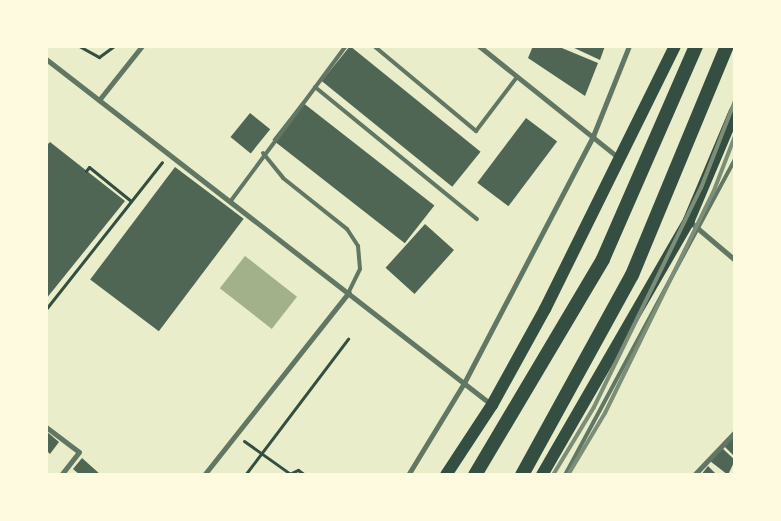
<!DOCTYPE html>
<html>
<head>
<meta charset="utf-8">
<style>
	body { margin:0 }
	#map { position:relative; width:781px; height:521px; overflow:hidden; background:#e9edc9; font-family:"Source Sans 3",sans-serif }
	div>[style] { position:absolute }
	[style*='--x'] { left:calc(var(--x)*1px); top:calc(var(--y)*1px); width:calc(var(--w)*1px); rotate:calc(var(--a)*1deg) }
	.water>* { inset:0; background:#a3b18a; transform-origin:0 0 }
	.building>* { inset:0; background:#4f6655; transform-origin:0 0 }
	.path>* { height:3px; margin:-1.5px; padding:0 1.5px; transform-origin:1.5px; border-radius:1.5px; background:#344e41 }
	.service>* { height:4px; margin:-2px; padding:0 2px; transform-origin:2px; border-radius:2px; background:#617663 }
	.minor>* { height:5px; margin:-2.5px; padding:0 2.5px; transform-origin:2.5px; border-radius:2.5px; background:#617663 }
	.primary>* { height:12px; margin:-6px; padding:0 6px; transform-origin:6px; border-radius:6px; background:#344e41 }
	.trunk>* { height:14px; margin:-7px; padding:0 7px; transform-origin:7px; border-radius:7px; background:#344e41 }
	.rail>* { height:4px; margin:-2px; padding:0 2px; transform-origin:2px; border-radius:2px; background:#7c8e77 }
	span { translate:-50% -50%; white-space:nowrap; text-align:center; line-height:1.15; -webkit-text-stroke:4px #fefae0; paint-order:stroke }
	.frame { position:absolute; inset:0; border:48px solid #fefae0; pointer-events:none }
</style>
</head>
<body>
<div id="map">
	<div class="water">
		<i style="left:245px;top:256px;width:66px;height:41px;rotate:38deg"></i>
	</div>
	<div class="building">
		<i style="left:350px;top:46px;width:168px;height:45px;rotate:39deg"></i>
		<i style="clip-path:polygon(533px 46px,557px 46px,598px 63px,585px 96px,528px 58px)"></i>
		<i style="clip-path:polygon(570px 46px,605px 46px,600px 60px)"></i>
		<i style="left:302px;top:102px;width:168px;height:48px;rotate:38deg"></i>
		<i style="left:250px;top:113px;width:26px;height:31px;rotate:39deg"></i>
		<i style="left:526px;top:118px;width:39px;height:81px;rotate:37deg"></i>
		<i style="clip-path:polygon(50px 142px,125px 201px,46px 299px,46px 146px)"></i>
		<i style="left:175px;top:167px;width:86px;height:141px;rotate:37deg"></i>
		<i style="left:425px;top:224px;width:39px;height:59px;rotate:42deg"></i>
		<i style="clip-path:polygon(46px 431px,59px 442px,50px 454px,46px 450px)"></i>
		<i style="clip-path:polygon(735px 434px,735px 457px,724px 446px)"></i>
		<i style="clip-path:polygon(722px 448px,735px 460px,728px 475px,710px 461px)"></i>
		<i style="clip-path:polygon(82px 458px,101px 475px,80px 475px,73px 469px)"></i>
		<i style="clip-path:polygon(708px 466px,717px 475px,701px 475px)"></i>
	</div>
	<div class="path">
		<i style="--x:79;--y:46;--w:23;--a:29"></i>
		<i style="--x:99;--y:57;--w:19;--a:-36"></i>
		<i style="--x:86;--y:171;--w:5;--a:-53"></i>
		<i style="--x:89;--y:167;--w:54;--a:39"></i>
		<i style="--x:46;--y:309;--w:187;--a:-51.7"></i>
		<i style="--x:244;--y:441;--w:55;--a:35.4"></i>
		<i style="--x:289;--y:474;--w:10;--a:-24"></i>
		<i style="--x:298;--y:470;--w:9;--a:36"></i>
		<i style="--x:245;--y:475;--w:171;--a:-52.9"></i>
	</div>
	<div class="service">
		<i style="--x:374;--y:46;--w:133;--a:39.8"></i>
		<i style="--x:476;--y:131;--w:68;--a:-52.8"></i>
		<i style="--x:315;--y:87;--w:209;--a:39.2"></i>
		<i style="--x:263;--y:153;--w:32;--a:51"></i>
		<i style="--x:283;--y:178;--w:82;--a:38.6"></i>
		<i style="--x:347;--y:229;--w:20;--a:57"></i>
		<i style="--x:358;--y:246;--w:23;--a:85"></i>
		<i style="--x:360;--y:269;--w:25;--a:116"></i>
		<i style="--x:230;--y:202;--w:194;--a:-53.4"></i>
		<i style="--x:565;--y:475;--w:359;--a:-61.7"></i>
	</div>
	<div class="minor">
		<i style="--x:479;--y:46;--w:179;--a:38.7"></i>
		<i style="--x:46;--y:59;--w:564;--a:37.8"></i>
		<i style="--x:99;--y:100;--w:69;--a:-51.5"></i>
		<i style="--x:689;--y:221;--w:60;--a:40.3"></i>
		<i style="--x:46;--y:427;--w:41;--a:37.1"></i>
		<i style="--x:79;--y:452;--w:29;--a:128"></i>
		<i style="--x:204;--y:475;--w:233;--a:-51.6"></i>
		<i style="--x:408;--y:475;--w:108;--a:-58.7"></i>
		<i style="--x:464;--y:383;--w:279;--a:-62.4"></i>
		<i style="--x:593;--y:136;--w:97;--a:-68.2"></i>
		<i style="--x:694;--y:475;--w:59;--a:-46.4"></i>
	</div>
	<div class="primary">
		<i style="--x:446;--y:475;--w:84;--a:-56.7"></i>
		<i style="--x:492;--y:405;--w:110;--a:-61.1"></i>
		<i style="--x:545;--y:309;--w:293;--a:-63.7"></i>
		<i style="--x:542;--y:475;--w:294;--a:-60"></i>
		<i style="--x:689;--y:220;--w:118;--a:-67.1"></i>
	</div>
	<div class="trunk">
		<i style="--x:475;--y:475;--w:251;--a:-59.3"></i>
		<i style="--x:603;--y:259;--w:232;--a:-66.4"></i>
		<i style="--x:522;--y:475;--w:228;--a:-61.2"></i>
		<i style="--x:632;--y:275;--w:248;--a:-67.5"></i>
	</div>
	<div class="rail">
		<i style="--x:553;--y:475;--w:79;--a:-58.9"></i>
		<i style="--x:594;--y:407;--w:244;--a:-64"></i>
		<i style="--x:701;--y:188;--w:93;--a:-68.7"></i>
		<i style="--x:568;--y:475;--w:72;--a:-59.2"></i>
		<i style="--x:605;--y:413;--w:245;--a:-63.9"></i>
		<i style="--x:713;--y:193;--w:61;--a:-68.9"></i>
	</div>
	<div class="frame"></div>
</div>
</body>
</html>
